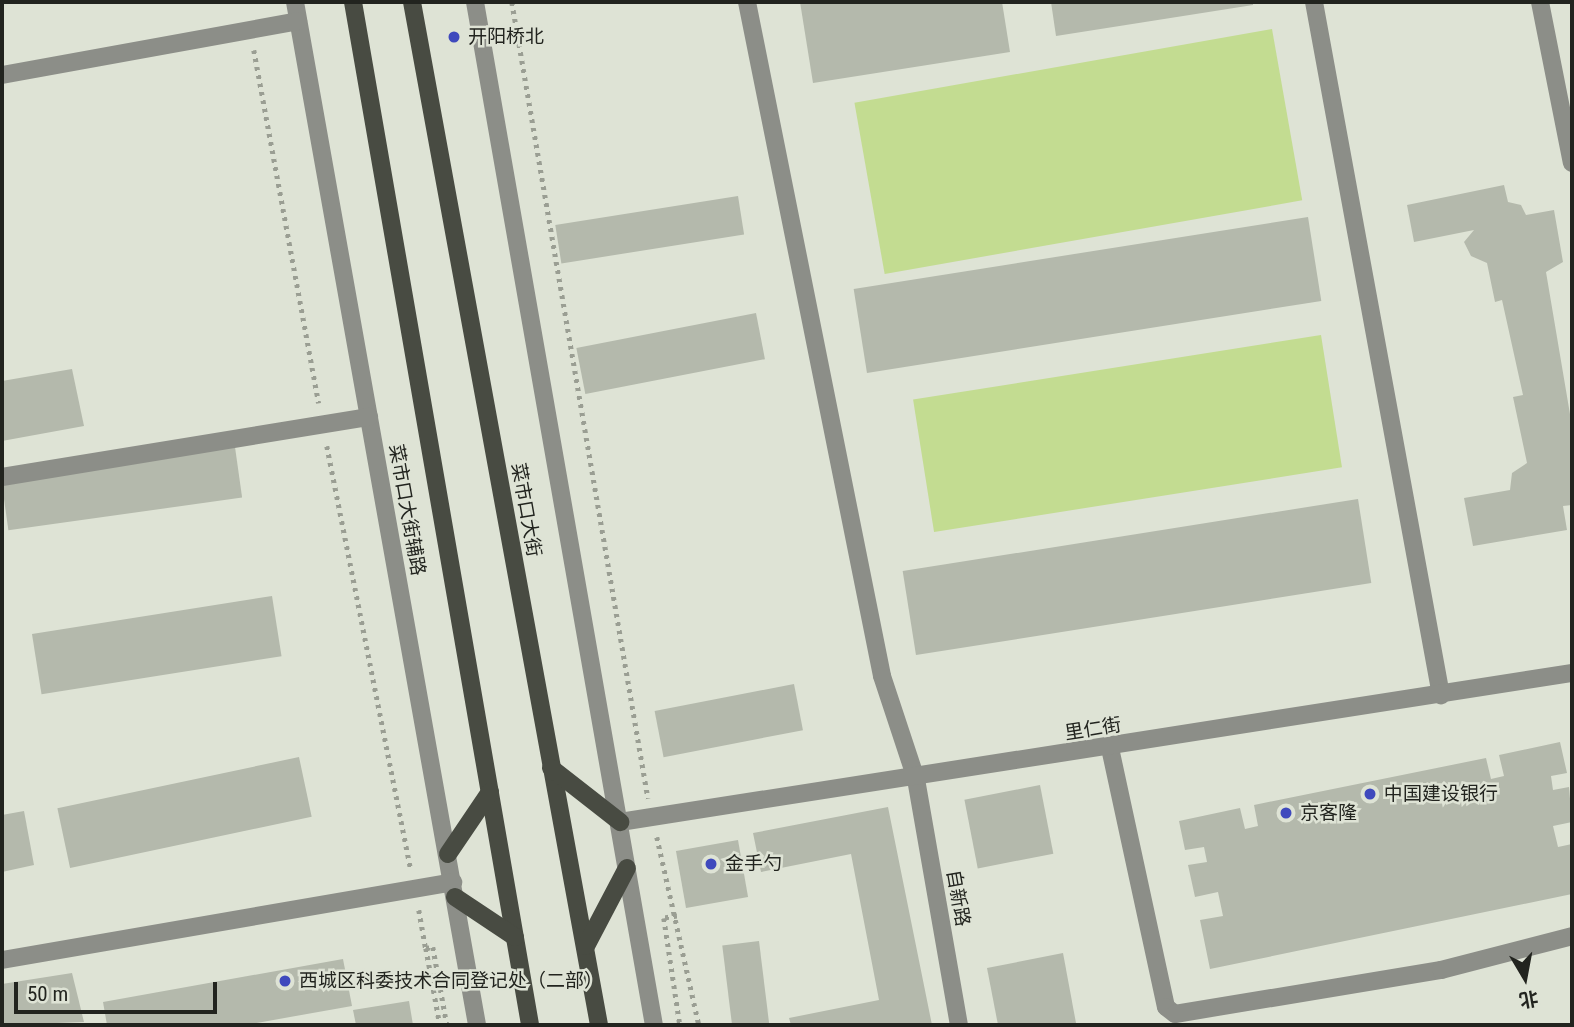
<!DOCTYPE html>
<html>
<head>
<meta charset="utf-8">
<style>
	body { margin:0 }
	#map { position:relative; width:1574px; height:1027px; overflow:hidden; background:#dee3d5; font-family:"Roboto Condensed","Noto Sans SC",sans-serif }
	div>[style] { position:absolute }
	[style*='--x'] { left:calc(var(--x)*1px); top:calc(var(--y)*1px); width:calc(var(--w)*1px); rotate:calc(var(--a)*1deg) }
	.green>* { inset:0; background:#c3dc91; transform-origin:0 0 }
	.building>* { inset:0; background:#b4b9ac; transform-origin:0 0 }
	.path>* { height:4.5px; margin-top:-2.25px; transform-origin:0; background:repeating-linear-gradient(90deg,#9a9e93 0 3.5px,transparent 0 8.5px) }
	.minor>* { height:18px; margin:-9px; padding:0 9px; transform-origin:9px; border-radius:9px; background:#8c8e88 }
	.major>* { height:18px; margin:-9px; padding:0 9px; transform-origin:9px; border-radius:9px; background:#484b42 }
	.dots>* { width:19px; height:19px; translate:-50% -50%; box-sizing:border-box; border:4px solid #dee3d5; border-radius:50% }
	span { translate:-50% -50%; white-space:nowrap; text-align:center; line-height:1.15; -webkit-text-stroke:5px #dee3d5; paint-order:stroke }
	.poi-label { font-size:19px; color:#22241f }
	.left { translate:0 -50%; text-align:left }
	.street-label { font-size:19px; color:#22241f }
	.frame { position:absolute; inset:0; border:4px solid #22241f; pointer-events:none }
	.north { position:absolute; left:1490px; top:943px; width:70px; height:70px; -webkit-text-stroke:5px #dee3d5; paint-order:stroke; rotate:170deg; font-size:19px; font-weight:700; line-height:28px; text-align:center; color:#22241f }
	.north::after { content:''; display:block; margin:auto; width:24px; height:32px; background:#22241f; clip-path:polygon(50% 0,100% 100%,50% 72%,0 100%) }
	.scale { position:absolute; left:14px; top:982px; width:203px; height:32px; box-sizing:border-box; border:4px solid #22241f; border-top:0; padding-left:9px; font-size:21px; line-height:24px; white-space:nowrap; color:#22241f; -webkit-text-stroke:5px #dee3d5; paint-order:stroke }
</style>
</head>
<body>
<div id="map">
	<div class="green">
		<i style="left:1272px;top:29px;width:174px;height:424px;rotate:80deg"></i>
		<i style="left:1321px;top:335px;width:134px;height:413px;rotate:81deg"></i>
	</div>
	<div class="building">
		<i style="clip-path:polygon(800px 2px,1002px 2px,1010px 52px,813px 83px)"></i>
		<i style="clip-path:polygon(1051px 2px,1253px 2px,1253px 5px,1056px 36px)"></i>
		<i style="clip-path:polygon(1504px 185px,1508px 202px,1521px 205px,1526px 215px,1554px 210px,1563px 262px,1546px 272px,1572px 426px,1572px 505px,1563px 506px,1567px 530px,1473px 546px,1464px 498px,1510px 490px,1512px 473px,1527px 463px,1513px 397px,1523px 395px,1502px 300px,1495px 302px,1487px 263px,1471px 256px,1464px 242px,1474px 230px,1414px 242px,1407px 205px)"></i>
		<i style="left:738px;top:196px;width:39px;height:185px;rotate:81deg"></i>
		<i style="left:1308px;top:217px;width:85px;height:460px;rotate:81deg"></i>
		<i style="left:756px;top:313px;width:47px;height:183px;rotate:79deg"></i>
		<i style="clip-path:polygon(72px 369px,84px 426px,2px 441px,2px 381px)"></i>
		<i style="left:235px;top:447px;width:51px;height:236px;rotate:82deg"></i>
		<i style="left:1358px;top:499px;width:85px;height:461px;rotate:81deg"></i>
		<i style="left:272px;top:596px;width:61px;height:243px;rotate:81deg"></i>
		<i style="left:794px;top:684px;width:47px;height:142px;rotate:79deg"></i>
		<i style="clip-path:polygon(1560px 742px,1567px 773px,1551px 776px,1553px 790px,1569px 787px,1572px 822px,1553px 826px,1558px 847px,1572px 844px,1572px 894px,1210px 969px,1200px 920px,1223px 916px,1218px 892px,1195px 897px,1188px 865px,1207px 862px,1204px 847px,1185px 850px,1179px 821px,1240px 808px,1245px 829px,1258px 826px,1254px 805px,1486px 758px,1491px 779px,1504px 776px,1499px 755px)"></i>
		<i style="left:299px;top:757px;width:61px;height:247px;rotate:78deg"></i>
		<i style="left:1040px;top:785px;width:70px;height:77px;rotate:79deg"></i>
		<i style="clip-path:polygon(888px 807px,932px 1025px,791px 1025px,789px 1018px,879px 1000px,851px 854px,761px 872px,753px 833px)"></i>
		<i style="clip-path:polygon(24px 811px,34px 865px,2px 872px,2px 815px)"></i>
		<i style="left:738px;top:840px;width:58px;height:63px;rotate:80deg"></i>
		<i style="left:759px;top:941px;width:85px;height:37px;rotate:83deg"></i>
		<i style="clip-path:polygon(1063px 953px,1076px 1023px,998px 1025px,987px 968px)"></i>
		<i style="clip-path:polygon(343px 959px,352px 1006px,245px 1025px,107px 1025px,103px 1002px)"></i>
		<i style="clip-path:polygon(72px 973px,84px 1022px,2px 1025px,2px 984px)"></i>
		<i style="clip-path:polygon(409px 1001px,413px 1025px,356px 1025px,353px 1010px)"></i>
	</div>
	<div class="path">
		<i style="--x:512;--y:2;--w:808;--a:80.3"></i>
		<i style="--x:254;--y:50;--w:359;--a:79.6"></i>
		<i style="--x:327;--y:446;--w:429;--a:78.8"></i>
		<i style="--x:657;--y:837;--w:193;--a:77.4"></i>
		<i style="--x:419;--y:910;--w:39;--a:80"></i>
		<i style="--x:426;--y:948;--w:7;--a:-8"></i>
		<i style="--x:433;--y:947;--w:79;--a:79.8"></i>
		<i style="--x:677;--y:916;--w:13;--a:171"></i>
		<i style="--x:664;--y:918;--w:108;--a:81.5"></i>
		<i style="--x:426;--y:948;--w:78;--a:79.7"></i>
	</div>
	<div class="minor">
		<i style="--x:295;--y:2;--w:1039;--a:79.91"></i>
		<i style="--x:475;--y:2;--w:1039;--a:80.08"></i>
		<i style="--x:747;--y:2;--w:687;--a:78.67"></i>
		<i style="--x:882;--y:676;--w:108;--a:71.7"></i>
		<i style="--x:916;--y:779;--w:250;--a:80.1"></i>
		<i style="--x:1314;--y:2;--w:705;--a:79.62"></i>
		<i style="--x:1540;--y:2;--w:164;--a:78.8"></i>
		<i style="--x:2;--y:75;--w:301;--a:-10.3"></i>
		<i style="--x:2;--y:477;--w:372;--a:-9.3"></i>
		<i style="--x:1110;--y:748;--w:265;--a:77.8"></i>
		<i style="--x:1166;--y:1007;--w:11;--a:38"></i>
		<i style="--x:1175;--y:1014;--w:270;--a:-9.4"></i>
		<i style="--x:1441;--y:970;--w:135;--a:-14.5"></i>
		<i style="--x:620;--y:822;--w:964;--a:-8.9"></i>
		<i style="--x:2;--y:960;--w:458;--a:-9.8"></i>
	</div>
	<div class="major">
		<i style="--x:353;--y:2;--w:1038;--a:80.18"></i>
		<i style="--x:412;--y:2;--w:1040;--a:79.64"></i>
		<i style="--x:551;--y:768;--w:88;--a:38"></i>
		<i style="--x:448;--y:854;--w:75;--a:-55.9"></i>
		<i style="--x:455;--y:897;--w:72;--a:33.7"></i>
		<i style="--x:586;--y:946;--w:88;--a:-62.3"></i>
	</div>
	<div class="dots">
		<i style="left:454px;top:37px;background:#3f49bd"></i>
		<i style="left:1370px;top:794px;background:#3f49bd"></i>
		<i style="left:1286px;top:813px;background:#3f49bd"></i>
		<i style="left:711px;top:864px;background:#3f49bd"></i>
		<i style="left:285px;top:981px;background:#3f49bd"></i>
	</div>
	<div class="poi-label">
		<span class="left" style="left:468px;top:37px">开阳桥北</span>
		<span class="left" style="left:1384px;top:794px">中国建设银行</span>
		<span class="left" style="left:1300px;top:813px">京客隆</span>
		<span class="left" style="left:725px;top:864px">金手勺</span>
		<span class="left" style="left:299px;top:981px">西城区科委技术合同登记处（二部）</span>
	</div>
	<div class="street-label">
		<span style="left:407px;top:510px;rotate:80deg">菜市口大街辅路</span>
		<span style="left:526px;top:510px;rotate:80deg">菜市口大街</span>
		<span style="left:1093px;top:729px;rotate:-9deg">里仁街</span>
		<span style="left:958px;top:898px;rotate:80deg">自新路</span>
	</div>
	<div class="frame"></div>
	<div class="north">北</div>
	<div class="scale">50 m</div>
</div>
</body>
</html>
